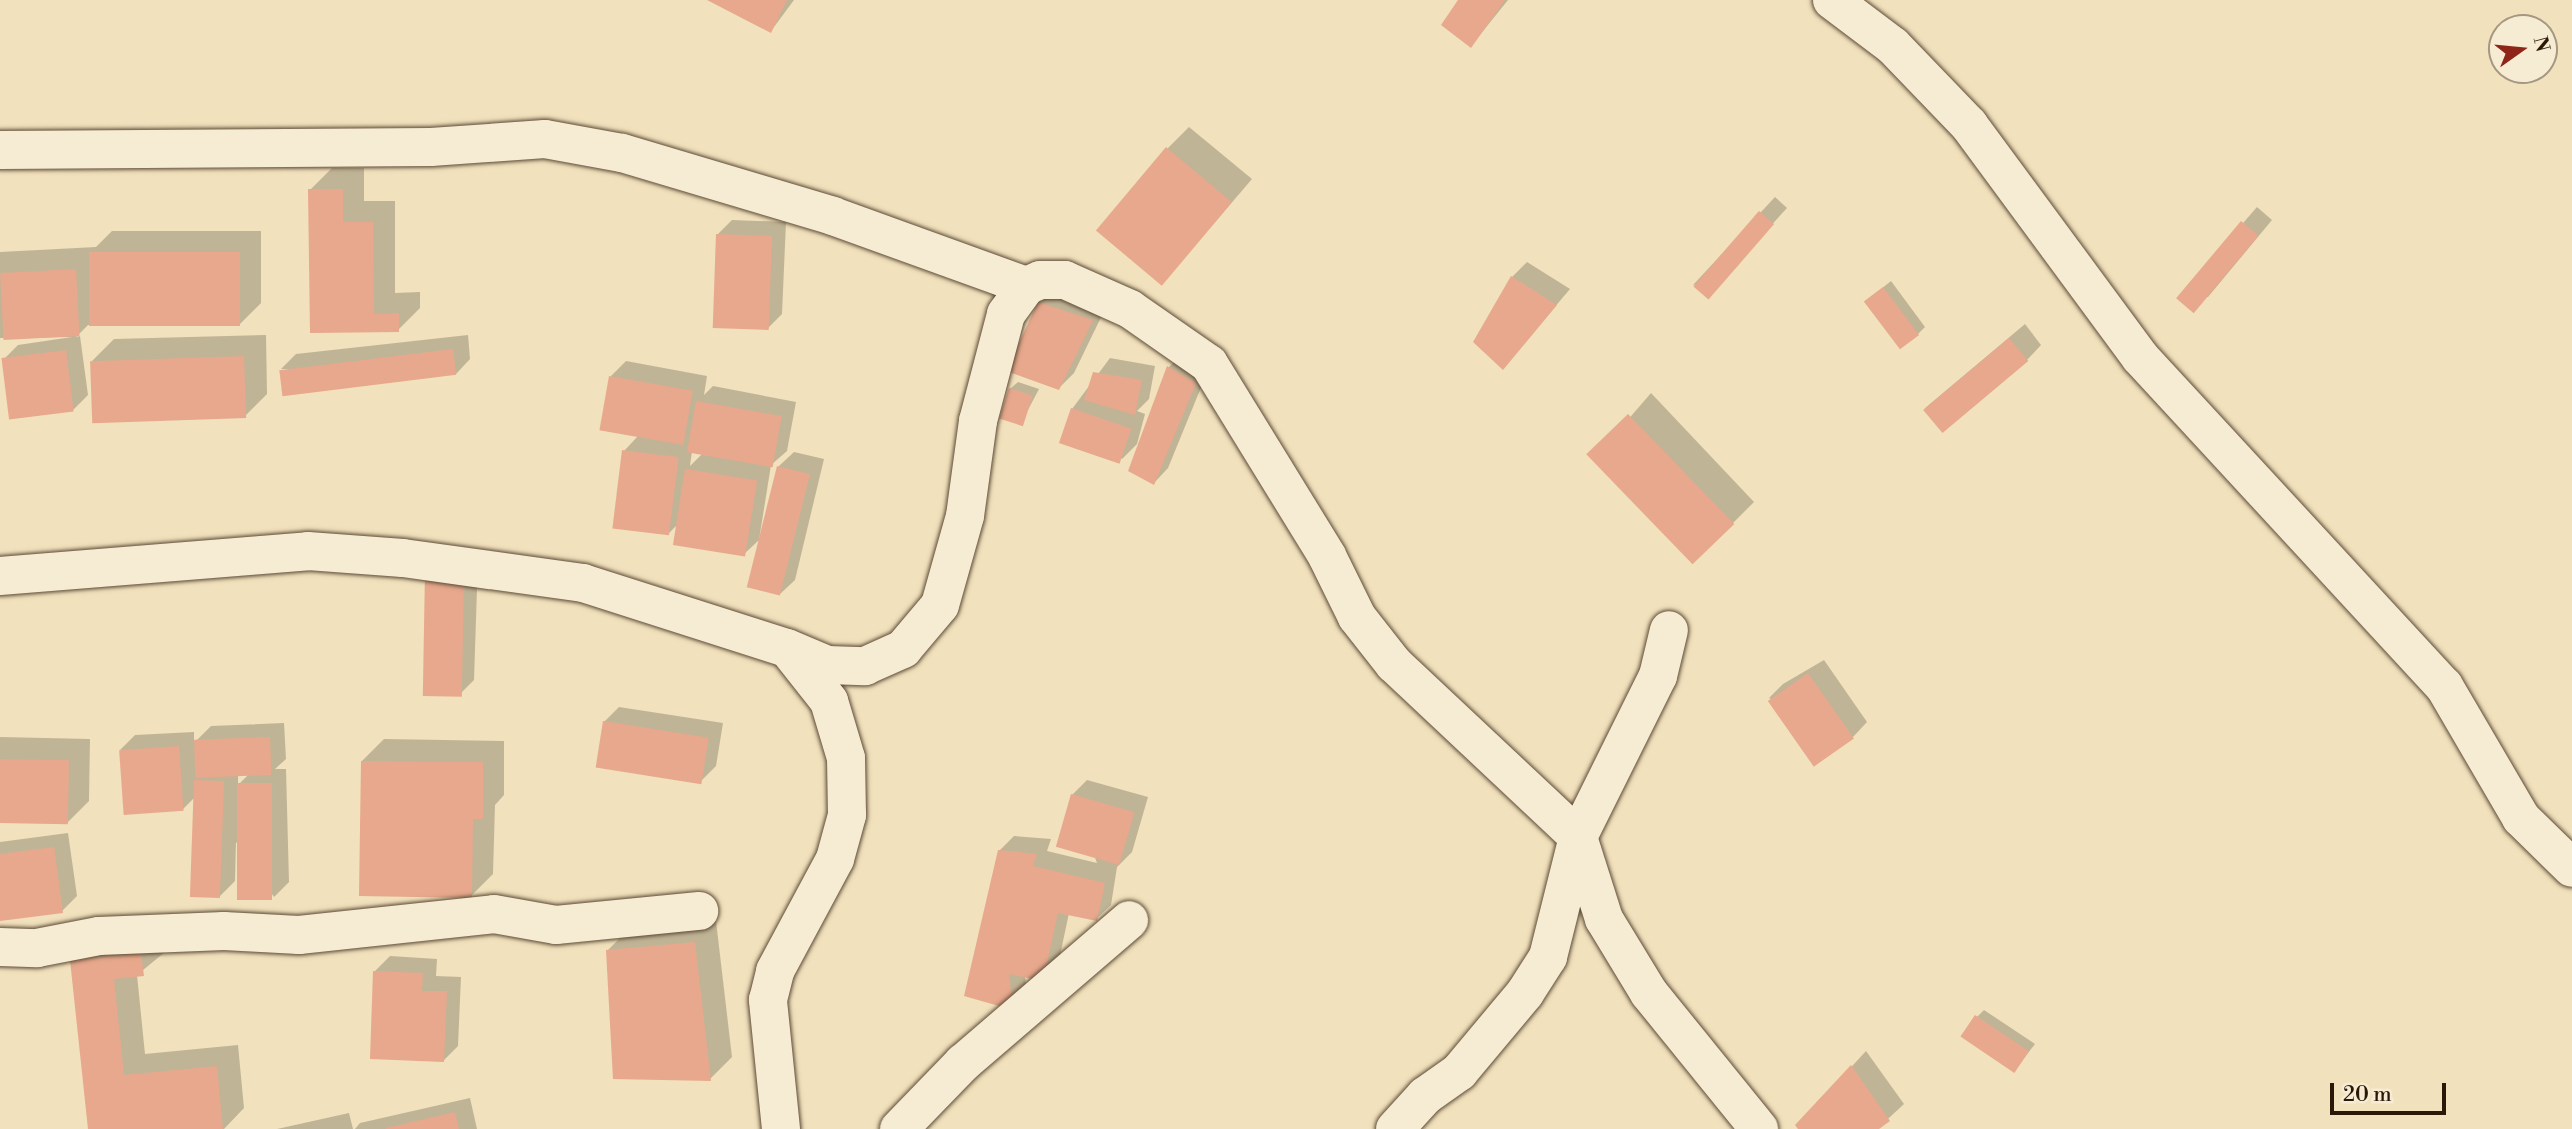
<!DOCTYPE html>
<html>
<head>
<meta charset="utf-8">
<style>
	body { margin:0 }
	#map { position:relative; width:2572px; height:1129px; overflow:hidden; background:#f1e1bc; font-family:"Libre Bodoni",serif }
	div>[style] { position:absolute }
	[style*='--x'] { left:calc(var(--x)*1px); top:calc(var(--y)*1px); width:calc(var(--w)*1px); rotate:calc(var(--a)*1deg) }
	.shadow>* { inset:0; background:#0003 }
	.building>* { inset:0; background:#e7a88d; transform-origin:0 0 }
	.roads { filter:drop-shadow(0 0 2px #5c4a36) drop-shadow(0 0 2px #5c4a36) }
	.minor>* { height:38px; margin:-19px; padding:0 19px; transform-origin:19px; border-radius:19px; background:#f6ecd3 }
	span { translate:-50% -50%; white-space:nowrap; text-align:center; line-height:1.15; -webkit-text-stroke:5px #f6ecd3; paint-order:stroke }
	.north { position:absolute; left:2488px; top:14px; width:70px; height:70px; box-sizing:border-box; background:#f6ecd3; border:2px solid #a59782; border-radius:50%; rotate:75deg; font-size:19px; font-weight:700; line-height:28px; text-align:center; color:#2b1809 }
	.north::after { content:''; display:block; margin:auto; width:24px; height:32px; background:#8f2418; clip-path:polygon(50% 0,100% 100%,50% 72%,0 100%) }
	.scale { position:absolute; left:2330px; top:1083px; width:116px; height:32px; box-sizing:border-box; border:4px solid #2b1809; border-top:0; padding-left:9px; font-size:21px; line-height:24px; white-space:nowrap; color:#2b1809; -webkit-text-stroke:5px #f6ecd3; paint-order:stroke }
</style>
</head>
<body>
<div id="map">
	<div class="shadow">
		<i style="clip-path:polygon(711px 0,794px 0,771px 31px)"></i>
		<i style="clip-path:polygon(1460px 0,1508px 0,1471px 46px)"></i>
		<i style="clip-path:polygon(1189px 127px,1252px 179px,1163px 283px,1167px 149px)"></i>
		<i style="clip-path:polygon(332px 168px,364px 168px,364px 201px,395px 201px,395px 293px,420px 292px,420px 308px,398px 330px,311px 331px,310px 190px)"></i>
		<i style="clip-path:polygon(1775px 197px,1787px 208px,1720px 281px,1693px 285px)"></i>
		<i style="clip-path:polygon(2257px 207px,2272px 220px,2208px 297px,2178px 298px)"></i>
		<i style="clip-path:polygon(732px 220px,786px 222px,782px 314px,767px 329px,717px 235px)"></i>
		<i style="clip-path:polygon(112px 231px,261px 231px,261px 303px,239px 325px,88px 325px,76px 337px,80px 336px,88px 395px,73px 410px,3px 360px,18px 345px,72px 337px,0 338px,0 252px,96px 247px)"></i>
		<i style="clip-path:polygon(1527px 262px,1570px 289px,1503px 368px,1475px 342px,1512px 277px)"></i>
		<i style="clip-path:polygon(1891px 281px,1925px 327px,1918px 334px,1866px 301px)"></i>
		<i style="clip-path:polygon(1054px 288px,1107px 305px,1074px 373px,1059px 388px,1039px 303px)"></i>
		<i style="clip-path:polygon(2025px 324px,2041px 345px,2027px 360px,1924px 409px)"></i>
		<i style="clip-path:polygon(266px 335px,267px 394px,245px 416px,92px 361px,114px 339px)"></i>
		<i style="clip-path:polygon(468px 335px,470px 359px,456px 374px,281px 369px,296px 354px)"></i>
		<i style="clip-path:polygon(1184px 352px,1209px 368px,1168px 468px,1154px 483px,1169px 367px)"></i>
		<i style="clip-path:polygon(1110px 358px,1155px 366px,1149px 399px,1137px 411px,1145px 414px,1137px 444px,1122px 459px,1072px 409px)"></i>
		<i style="clip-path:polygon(evenodd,626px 361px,707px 376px,704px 395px,713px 386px,796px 402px,787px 451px,771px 465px,759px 540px,743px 555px,677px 525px,668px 534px,624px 451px,639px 435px,611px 376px,626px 361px,692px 451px,703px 453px,690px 466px,692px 451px)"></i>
		<i style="clip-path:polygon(1018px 382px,1039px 389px,1020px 425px,1010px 389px)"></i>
		<i style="clip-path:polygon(1651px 393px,1754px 502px,1732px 524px,1594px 459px)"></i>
		<i style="clip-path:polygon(794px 452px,824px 459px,795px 580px,780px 594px,779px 466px)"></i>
		<i style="clip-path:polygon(478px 558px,474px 680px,459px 695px,426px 572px)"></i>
		<i style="clip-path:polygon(1824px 660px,1867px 722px,1853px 737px,1769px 698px,1783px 684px)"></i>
		<i style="clip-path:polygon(619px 707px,723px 723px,716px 766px,701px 781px,604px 722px)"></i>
		<i style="clip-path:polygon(evenodd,284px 723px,286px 759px,275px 769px,286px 769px,289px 882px,274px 897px,236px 842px,235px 881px,220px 896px,195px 797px,182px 810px,120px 750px,135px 735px,194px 732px,194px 743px,211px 726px,284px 723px,238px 775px,248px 775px,238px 785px,238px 775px)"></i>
		<i style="clip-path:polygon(0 737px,90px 739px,89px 801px,67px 823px,0 821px)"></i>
		<i style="clip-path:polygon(384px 739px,504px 741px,504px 795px,495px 805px,493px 874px,471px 896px,362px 761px)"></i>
		<i style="clip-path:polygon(1087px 780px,1148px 797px,1132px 852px,1117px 867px,1111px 905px,1096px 919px,1069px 913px,1058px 965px,1025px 976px,1027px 994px,1013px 1008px,966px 995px,999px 851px,1014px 836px,1051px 839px,1047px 851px,1097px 863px,1072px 795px)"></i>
		<i style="clip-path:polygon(68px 833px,77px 896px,62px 911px,0 920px,0 842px)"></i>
		<i style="clip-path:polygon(716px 921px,732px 1057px,710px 1079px,608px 950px,630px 928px)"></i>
		<i style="clip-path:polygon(94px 939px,165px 952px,137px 975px,145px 1054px,238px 1045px,244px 1108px,224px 1129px,90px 1129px,72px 961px)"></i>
		<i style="clip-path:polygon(390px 956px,437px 959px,436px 976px,461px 977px,458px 1046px,443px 1061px,375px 971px)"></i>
		<i style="clip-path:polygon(1984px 1010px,2035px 1044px,2015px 1070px,1977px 1017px)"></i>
		<i style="clip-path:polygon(1866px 1051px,1904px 1104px,1877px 1129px,1800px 1129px,1798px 1125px)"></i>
		<i style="clip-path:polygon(470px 1098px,477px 1129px,355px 1129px,360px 1123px)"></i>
		<i style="clip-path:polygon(349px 1113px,353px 1129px,277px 1129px)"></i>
	</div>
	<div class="building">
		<i style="clip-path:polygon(707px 0,787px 0,771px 33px)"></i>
		<i style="clip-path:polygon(1458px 0,1505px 0,1471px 48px,1441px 25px)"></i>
		<i style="left:1166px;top:147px;width:86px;height:109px;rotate:40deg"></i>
		<i style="clip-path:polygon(308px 189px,343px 189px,343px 222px,373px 222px,374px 314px,399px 313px,399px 332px,310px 333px)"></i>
		<i style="left:1759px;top:211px;width:20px;height:100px;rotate:41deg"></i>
		<i style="left:2241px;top:221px;width:23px;height:101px;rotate:40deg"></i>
		<i style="left:716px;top:234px;width:56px;height:94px;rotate:2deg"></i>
		<i style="left:89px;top:252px;width:151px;height:74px"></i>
		<i style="left:76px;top:269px;width:67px;height:76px;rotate:87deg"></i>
		<i style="clip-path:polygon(1511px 276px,1557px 305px,1503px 370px,1473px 342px)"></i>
		<i style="left:1883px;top:287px;width:60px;height:24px;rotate:53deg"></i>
		<i style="clip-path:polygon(1038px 302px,1093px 320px,1059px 390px,1006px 371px)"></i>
		<i style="left:2009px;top:338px;width:30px;height:112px;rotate:50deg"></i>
		<i style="left:453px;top:349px;width:26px;height:175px;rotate:83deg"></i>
		<i style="left:66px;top:350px;width:62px;height:65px;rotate:83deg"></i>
		<i style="left:244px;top:356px;width:62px;height:154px;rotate:88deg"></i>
		<i style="clip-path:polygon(1167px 366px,1196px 383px,1154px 485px,1128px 471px)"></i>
		<i style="clip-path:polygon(1093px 372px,1142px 380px,1135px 415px,1084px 400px)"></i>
		<i style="left:609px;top:376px;width:85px;height:55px;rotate:10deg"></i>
		<i style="left:1009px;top:388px;width:25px;height:32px;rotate:18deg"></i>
		<i style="left:696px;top:401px;width:87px;height:52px;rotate:10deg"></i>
		<i style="left:1071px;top:408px;width:64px;height:37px;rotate:19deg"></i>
		<i style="left:1628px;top:414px;width:153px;height:58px;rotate:46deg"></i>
		<i style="left:622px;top:450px;width:57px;height:79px;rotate:7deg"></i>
		<i style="left:777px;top:466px;width:34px;height:125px;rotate:14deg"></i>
		<i style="left:685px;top:469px;width:73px;height:77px;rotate:9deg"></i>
		<i style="left:425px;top:571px;width:39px;height:125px;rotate:1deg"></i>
		<i style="left:1808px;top:673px;width:80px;height:49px;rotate:55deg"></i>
		<i style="left:603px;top:721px;width:107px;height:47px;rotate:9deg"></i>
		<i style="left:270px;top:737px;width:38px;height:76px;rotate:88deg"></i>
		<i style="left:179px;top:746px;width:65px;height:60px;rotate:86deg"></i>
		<i style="left:0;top:759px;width:69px;height:64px;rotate:1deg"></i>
		<i style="clip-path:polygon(361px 761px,483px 762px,483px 819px,473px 819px,472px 898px,359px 896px)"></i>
		<i style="left:194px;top:780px;width:30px;height:117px;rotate:2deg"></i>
		<i style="left:237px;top:783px;width:35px;height:117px"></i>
		<i style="left:1071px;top:794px;width:66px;height:55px;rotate:16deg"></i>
		<i style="clip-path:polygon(54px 847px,63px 913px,0 921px,0 854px)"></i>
		<i style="clip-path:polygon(998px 850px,1037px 854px,1033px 866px,1105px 883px,1097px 921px,1058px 913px,1043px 981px,1009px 974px,1013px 1010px,964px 996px)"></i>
		<i style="clip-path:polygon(695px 942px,711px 1081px,613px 1079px,606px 950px)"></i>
		<i style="clip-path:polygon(141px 953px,144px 976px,114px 979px,124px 1075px,217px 1066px,223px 1129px,88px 1129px,70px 960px)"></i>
		<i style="clip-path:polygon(373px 971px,423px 973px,422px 991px,447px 991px,444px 1062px,370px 1059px)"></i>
		<i style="left:1975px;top:1015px;width:65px;height:26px;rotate:34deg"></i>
		<i style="clip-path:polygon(1851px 1065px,1890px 1121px,1879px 1129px,1798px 1129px,1795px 1125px)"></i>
		<i style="clip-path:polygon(455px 1112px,459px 1129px,386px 1129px,386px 1128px)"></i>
	</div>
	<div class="roads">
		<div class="minor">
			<i style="--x:1832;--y:0;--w:76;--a:37"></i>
			<i style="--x:1893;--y:46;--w:110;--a:46.1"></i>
			<i style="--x:1969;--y:125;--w:288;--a:53.6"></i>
			<i style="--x:2140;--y:357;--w:448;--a:47.3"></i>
			<i style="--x:2444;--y:686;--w:153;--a:59.7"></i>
			<i style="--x:2521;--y:818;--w:71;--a:44.4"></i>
			<i style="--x:0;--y:150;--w:431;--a:-0.4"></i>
			<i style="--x:431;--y:147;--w:114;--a:-4"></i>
			<i style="--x:545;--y:139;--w:78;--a:10.3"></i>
			<i style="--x:622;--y:153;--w:220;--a:16.6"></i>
			<i style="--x:833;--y:216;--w:205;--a:19.9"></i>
			<i style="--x:0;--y:576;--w:309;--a:-4.6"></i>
			<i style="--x:308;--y:551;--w:95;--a:4.2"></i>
			<i style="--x:403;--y:558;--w:182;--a:7.9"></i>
			<i style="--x:583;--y:583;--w:214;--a:17.7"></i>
			<i style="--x:787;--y:648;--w:43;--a:23"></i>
			<i style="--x:827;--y:665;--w:38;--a:2"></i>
			<i style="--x:865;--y:666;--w:42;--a:-24.1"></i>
			<i style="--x:903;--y:649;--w:57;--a:-49.9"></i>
			<i style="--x:940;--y:605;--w:92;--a:-74.3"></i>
			<i style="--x:965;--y:516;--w:96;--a:-82.2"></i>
			<i style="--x:978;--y:421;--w:111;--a:-75.3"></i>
			<i style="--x:1006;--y:314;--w:34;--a:-54"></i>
			<i style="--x:1026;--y:286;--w:15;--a:-23"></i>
			<i style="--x:1040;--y:280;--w:25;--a:0"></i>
			<i style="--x:1065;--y:280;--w:71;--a:24"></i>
			<i style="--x:1130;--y:309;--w:96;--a:34.8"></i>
			<i style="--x:1209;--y:364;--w:225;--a:58.4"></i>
			<i style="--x:1327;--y:556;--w:68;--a:63.8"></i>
			<i style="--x:1357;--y:617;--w:60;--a:51.8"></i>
			<i style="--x:1394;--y:664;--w:253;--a:43.2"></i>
			<i style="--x:1578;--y:837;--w:86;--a:72.4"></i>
			<i style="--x:1604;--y:919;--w:87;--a:58.7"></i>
			<i style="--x:1649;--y:993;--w:175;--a:51"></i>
			<i style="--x:0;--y:947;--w:37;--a:2"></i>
			<i style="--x:37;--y:948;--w:63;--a:-11"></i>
			<i style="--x:99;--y:936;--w:125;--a:-2.3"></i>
			<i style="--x:224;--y:931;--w:75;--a:3.1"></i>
			<i style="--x:299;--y:935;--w:196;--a:-6.1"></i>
			<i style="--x:494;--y:914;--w:63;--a:10.1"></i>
			<i style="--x:556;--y:925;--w:144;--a:-5.6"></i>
			<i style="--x:781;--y:1129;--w:130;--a:-95.8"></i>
			<i style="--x:768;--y:1000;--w:30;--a:-76"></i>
			<i style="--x:775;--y:971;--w:127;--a:-61.8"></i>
			<i style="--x:835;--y:859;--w:46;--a:-74.7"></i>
			<i style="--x:847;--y:815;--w:57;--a:-91"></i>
			<i style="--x:846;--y:758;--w:59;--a:-106.6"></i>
			<i style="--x:829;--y:701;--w:66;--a:-128.3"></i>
			<i style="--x:899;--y:1129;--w:92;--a:-45.9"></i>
			<i style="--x:963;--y:1063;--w:219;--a:-40.7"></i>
			<i style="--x:1395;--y:1129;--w:45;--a:-47.7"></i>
			<i style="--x:1425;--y:1096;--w:42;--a:-35.2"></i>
			<i style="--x:1459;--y:1072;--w:103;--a:-50.1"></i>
			<i style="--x:1525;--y:993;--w:43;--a:-57.4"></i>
			<i style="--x:1548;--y:957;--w:124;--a:-76"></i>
			<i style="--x:1578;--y:837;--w:180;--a:-63.6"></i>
			<i style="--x:1658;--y:676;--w:47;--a:-76.6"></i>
		</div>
	</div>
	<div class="north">N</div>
	<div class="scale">20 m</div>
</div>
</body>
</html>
